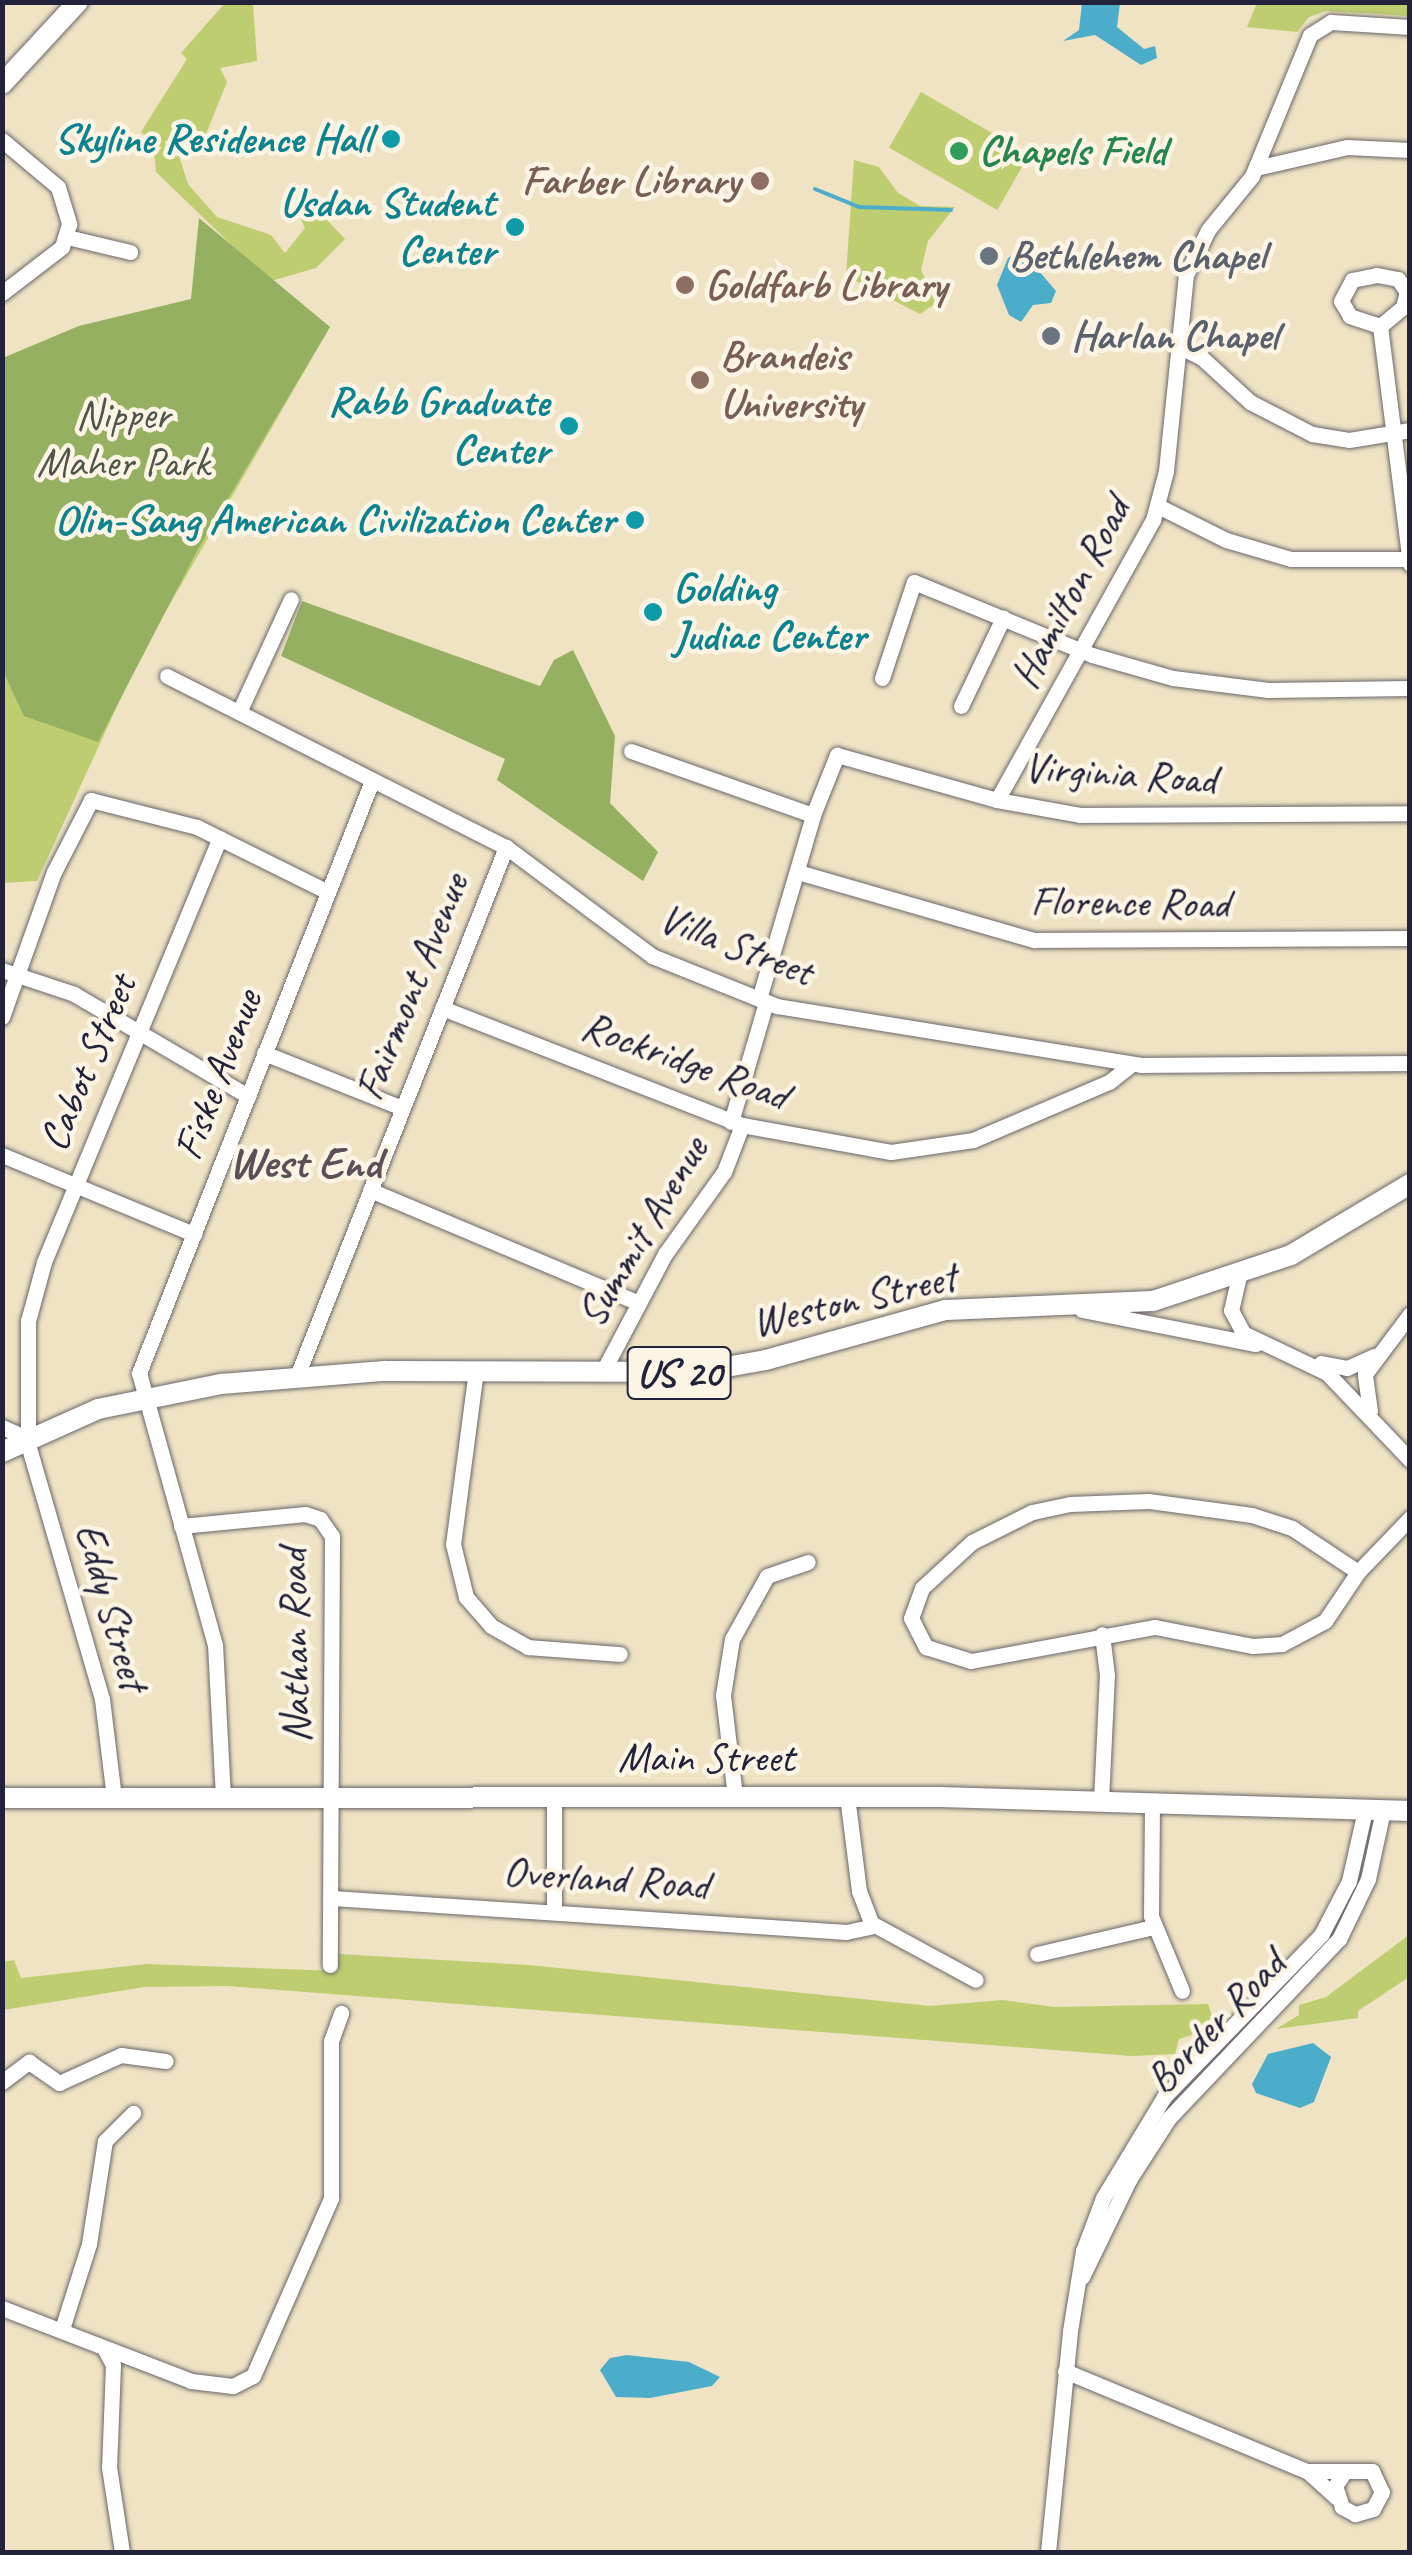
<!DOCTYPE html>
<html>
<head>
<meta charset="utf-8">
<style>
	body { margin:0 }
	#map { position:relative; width:1412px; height:2555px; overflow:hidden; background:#efe3c4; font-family:Caveat,sans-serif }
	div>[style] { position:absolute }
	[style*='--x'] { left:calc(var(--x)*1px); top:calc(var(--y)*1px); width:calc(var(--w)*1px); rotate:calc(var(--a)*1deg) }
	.green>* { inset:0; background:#bdcd70; transform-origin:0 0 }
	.forest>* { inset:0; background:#96b062 }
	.water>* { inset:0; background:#4badca }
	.stream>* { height:4px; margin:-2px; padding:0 2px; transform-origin:2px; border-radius:2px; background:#4badca }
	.roads { filter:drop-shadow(0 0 2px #6a666b) drop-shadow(0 0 2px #6a666b) }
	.minor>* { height:15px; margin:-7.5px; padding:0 7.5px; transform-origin:7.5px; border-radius:7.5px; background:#fff }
	.major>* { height:20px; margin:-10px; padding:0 10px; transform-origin:10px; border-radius:10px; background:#fff }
	.dots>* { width:28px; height:28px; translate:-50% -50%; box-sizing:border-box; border:5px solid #fcf5e5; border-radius:50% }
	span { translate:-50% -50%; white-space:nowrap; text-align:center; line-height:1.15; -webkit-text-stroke:9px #fcf5e5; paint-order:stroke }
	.shield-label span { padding:2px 8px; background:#fcf5e5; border:2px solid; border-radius:8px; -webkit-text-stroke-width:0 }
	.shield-label { font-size:40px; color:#22223b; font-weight:700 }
	.culture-label { font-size:42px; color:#0d838f; font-weight:700 }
	.right { translate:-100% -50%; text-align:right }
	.left { translate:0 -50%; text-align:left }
	.leisure-label { font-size:42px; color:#27864d; font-weight:700 }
	.education-label { font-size:42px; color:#785e54; font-weight:700 }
	.worship-label { font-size:42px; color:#5b616d; font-weight:700 }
	.park-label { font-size:42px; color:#50554b }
	.street-label { font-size:42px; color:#22223b }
	.neighbourhood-label { font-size:45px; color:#5e4e55; font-weight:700 }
	.frame { position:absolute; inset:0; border:5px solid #22223b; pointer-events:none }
</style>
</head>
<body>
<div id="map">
	<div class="green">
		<i style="clip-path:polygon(225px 3px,253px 3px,257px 61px,220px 68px,227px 82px,206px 134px,165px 141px,168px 157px,179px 156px,188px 184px,217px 217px,271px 235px,285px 253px,305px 228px,295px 206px,310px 202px,345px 239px,316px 268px,271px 281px,330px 327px,141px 654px,37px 881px,3px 883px,3px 358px,79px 326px,269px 281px,156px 172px,153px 143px,141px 132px,187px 59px,181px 53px)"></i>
		<i style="clip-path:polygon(1257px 3px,1409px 3px,1409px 16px,1326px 11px,1309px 17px,1297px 32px,1247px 27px)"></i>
		<i style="left:921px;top:92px;width:125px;height:64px;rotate:30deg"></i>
		<i style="clip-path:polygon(854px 160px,879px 167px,898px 193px,920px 206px,955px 207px,928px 241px,921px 270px,936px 303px,920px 314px,846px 276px)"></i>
		<i style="clip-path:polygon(1409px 1935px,1409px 1977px,1358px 2011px,1358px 2018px,1276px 2029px,1299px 2015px,1299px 2005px,1326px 1997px)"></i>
		<i style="clip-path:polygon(339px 1954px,529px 1965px,930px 2006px,1003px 2000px,1054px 2007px,1208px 2004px,1216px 2027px,1179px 2039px,1175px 2054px,1132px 2056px,227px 1986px,144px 1987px,3px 2010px,3px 1962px,14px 1960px,21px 1978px,146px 1964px,338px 1971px)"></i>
	</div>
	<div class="forest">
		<i style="clip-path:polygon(199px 218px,330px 327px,198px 549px,98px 742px,24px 716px,3px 671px,3px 358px,79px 326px,191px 299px)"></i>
		<i style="clip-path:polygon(302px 601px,540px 686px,554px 660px,573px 650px,615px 736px,610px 803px,658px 852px,643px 881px,497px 780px,505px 759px,281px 656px)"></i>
	</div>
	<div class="water">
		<i style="clip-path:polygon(1082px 3px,1120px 3px,1117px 27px,1144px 49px,1155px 46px,1157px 58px,1141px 65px,1095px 35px,1063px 41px,1079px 30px)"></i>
		<i style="clip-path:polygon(1021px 250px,1056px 291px,1051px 303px,1033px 305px,1021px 322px,1009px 315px,997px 285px,1008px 258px)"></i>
		<i style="clip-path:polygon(1313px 2043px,1331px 2057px,1314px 2102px,1300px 2108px,1256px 2093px,1252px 2084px,1268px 2054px)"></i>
		<i style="clip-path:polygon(627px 2355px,689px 2362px,720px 2377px,712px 2386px,650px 2398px,616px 2397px,600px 2370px,610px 2358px)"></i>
	</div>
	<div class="stream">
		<i style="--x:815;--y:189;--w:48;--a:22.2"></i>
		<i style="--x:859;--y:207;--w:92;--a:1.9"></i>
	</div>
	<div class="roads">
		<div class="minor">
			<i style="--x:2;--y:140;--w:73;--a:40"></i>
			<i style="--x:58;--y:187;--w:39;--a:73"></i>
			<i style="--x:69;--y:224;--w:24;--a:107"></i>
			<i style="--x:62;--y:247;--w:76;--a:142.5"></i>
			<i style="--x:1256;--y:168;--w:93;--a:-13"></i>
			<i style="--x:1347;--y:147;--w:63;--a:2.7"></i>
			<i style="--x:67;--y:237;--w:65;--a:13.4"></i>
			<i style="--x:1377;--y:275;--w:21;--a:11"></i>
			<i style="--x:1398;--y:279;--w:16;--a:55"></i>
			<i style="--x:1407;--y:292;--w:16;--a:105"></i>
			<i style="--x:1403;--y:307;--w:30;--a:140"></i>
			<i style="--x:1380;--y:326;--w:32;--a:-162"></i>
			<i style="--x:1350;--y:316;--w:17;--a:-121"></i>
			<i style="--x:1341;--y:301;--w:24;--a:-62"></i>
			<i style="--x:1352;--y:280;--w:25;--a:-11"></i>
			<i style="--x:1380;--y:326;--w:240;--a:82.8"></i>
			<i style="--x:1178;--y:346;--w:25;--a:26"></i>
			<i style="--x:1201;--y:357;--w:67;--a:42.6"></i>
			<i style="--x:1250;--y:402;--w:70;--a:27.3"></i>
			<i style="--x:1312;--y:434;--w:37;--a:9"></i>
			<i style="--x:1349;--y:440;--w:62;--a:-9.3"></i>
			<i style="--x:1158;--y:506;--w:76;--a:26.6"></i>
			<i style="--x:1226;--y:540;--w:68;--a:16.3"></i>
			<i style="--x:1291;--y:559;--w:119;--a:0"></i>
			<i style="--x:167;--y:676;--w:380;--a:26.8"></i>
			<i style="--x:506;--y:847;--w:182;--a:36.7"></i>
			<i style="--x:652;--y:956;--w:135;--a:21.8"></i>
			<i style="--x:777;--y:1006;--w:369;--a:9.2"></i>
			<i style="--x:1141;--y:1065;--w:269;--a:-0.4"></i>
			<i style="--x:882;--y:678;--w:101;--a:-71.6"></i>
			<i style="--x:914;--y:582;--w:192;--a:22.3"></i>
			<i style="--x:1092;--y:655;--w:84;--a:15.9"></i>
			<i style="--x:1173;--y:678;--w:96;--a:7.2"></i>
			<i style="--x:1268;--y:690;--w:142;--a:-0.8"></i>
			<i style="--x:961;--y:706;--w:98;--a:-64.5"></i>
			<i style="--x:239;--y:712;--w:124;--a:-65.3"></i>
			<i style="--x:631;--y:751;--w:193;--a:19.4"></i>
			<i style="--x:997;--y:800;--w:321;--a:-60.9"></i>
			<i style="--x:1153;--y:520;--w:51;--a:-75.1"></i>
			<i style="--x:1166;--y:471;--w:197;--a:-84.2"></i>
			<i style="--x:1186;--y:275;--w:50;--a:-63.9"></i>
			<i style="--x:1208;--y:230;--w:70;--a:-50.8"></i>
			<i style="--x:1252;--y:176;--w:152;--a:-67.6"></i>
			<i style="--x:1310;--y:35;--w:25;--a:-32"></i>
			<i style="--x:1331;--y:22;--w:79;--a:3.6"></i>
			<i style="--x:798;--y:872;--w:246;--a:16.1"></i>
			<i style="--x:1034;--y:940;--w:376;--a:-0.3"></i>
			<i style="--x:2;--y:970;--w:76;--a:18.4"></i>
			<i style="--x:74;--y:994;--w:202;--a:30.4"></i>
			<i style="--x:759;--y:999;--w:192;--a:-73.6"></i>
			<i style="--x:813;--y:815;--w:65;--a:-68.2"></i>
			<i style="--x:837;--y:755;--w:166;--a:15.7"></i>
			<i style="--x:997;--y:800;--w:84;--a:10.2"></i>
			<i style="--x:1080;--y:815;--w:330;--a:-0.3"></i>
			<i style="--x:442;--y:1008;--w:322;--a:21.3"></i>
			<i style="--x:742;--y:1125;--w:151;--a:10.3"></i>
			<i style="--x:891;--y:1152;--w:83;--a:-8.3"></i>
			<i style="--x:973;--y:1140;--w:148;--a:-23.1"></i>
			<i style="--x:1109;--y:1082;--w:29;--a:-38"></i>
			<i style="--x:2;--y:1017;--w:154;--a:-70.3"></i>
			<i style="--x:54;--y:872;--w:81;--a:-62.8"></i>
			<i style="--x:91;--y:800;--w:109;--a:14.3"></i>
			<i style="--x:197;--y:827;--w:146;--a:26.4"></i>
			<i style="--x:264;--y:1053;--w:149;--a:21.7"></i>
			<i style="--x:731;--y:1122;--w:125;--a:-73.7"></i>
			<i style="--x:2;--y:1155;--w:208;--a:22.4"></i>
			<i style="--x:370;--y:1190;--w:290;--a:22.8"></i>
			<i style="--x:1239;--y:1276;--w:35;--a:103"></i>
			<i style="--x:1231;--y:1310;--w:26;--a:62"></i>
			<i style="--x:1243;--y:1333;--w:93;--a:25.5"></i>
			<i style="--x:1327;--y:1373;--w:120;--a:46.3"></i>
			<i style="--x:1082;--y:1310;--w:177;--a:11.1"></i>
			<i style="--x:1321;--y:1363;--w:26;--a:11"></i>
			<i style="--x:1347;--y:1368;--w:30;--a:-24"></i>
			<i style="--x:476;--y:1370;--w:176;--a:97.5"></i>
			<i style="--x:453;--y:1544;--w:55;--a:76.2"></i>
			<i style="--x:466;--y:1597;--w:38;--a:49"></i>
			<i style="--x:491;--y:1626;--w:43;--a:29.6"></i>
			<i style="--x:528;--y:1647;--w:92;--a:4.4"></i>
			<i style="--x:602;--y:1373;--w:135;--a:-62.1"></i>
			<i style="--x:665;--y:1254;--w:101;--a:-54.3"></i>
			<i style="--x:724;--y:1172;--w:50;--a:-69"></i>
			<i style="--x:297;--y:1376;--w:569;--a:-68.44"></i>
			<i style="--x:1370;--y:1411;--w:37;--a:-98"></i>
			<i style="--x:1365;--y:1374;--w:75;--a:-53.1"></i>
			<i style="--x:2;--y:1427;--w:27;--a:24"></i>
			<i style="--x:181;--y:1526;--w:125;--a:-5.5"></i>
			<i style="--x:305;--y:1514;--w:16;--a:18"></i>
			<i style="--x:320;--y:1519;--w:21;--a:55"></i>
			<i style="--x:332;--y:1536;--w:429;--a:90.3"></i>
			<i style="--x:1358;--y:1572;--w:79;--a:-146.3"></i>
			<i style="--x:1292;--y:1528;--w:42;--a:-162"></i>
			<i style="--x:1252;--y:1515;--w:105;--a:-172.3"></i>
			<i style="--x:1148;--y:1501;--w:78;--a:177.8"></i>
			<i style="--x:1070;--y:1504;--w:39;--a:168"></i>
			<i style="--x:1032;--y:1512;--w:67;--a:153.4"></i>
			<i style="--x:972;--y:1542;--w:68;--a:137.4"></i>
			<i style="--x:922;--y:1588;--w:32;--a:110"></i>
			<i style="--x:911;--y:1618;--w:33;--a:63"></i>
			<i style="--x:926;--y:1647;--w:47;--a:17.3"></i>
			<i style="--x:971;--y:1661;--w:187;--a:-10.5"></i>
			<i style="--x:1155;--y:1627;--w:100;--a:11"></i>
			<i style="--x:1253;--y:1646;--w:29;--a:-4"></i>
			<i style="--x:1282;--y:1644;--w:49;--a:-28.1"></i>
			<i style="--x:1325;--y:1621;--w:59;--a:-56"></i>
			<i style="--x:1358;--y:1572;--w:75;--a:-46.1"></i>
			<i style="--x:554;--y:1795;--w:115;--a:90"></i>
			<i style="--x:735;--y:1796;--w:102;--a:-96.8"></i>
			<i style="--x:723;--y:1695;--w:57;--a:-80.9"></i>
			<i style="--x:732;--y:1639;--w:72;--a:-60.9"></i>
			<i style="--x:767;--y:1576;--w:43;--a:-18.9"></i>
			<i style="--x:847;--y:1796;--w:96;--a:82.8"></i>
			<i style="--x:859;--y:1891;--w:34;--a:69"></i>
			<i style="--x:871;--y:1923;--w:119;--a:28.5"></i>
			<i style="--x:223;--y:1797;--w:152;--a:-93"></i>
			<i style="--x:215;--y:1645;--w:282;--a:-105.6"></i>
			<i style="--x:139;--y:1373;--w:636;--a:-68.52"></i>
			<i style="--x:114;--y:1798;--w:100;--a:-96.9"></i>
			<i style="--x:102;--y:1699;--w:266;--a:-106.2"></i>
			<i style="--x:28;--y:1444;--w:123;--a:-90"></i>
			<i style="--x:28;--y:1321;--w:61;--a:-74.8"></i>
			<i style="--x:44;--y:1262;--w:459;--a:-67.5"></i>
			<i style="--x:1101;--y:1801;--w:126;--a:-87.3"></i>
			<i style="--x:1107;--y:1675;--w:41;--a:-97"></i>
			<i style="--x:1152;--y:1803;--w:113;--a:90.5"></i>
			<i style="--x:1151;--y:1916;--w:81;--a:67.5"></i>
			<i style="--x:332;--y:1898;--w:515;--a:3.78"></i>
			<i style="--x:846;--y:1932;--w:29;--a:-12"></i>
			<i style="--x:1037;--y:1954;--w:119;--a:-13.1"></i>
			<i style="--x:2;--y:2082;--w:34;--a:-37"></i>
			<i style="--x:29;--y:2062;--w:37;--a:35"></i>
			<i style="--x:59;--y:2083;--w:68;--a:-24.3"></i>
			<i style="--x:121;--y:2055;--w:45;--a:7.6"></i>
			<i style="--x:1082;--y:2277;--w:108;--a:-64.1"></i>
			<i style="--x:1129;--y:2180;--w:74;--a:-57.2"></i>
			<i style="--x:1169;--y:2118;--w:247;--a:-46.5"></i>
			<i style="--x:1339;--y:1939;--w:67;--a:-64.2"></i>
			<i style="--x:1368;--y:1879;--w:71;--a:-77.7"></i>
			<i style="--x:2;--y:2308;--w:203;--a:21.1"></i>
			<i style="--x:191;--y:2381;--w:42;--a:6.8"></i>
			<i style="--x:233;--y:2386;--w:22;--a:-27"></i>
			<i style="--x:253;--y:2376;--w:194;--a:-66.3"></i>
			<i style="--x:331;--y:2198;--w:157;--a:-90"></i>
			<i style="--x:331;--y:2041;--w:30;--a:-70"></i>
			<i style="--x:62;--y:2329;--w:89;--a:-72.4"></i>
			<i style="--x:89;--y:2244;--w:104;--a:-81.2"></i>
			<i style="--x:105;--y:2141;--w:40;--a:-45"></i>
			<i style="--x:104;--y:2348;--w:19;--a:62"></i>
			<i style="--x:113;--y:2365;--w:102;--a:92.2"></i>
			<i style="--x:109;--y:2467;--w:86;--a:81.3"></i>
			<i style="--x:1065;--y:2371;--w:262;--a:22.5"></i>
			<i style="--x:1307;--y:2471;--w:39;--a:42"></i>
			<i style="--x:1307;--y:2471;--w:65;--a:0"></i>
			<i style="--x:1372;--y:2471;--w:23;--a:65"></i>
			<i style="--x:1382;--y:2492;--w:19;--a:118"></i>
			<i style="--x:1373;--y:2509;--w:19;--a:164"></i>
			<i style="--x:1355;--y:2514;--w:15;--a:-152"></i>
			<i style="--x:1342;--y:2507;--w:22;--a:-108"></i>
			<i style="--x:1335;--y:2486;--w:18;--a:-56"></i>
			<i style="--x:1048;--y:2552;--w:222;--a:-84.3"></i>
			<i style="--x:1070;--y:2331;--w:81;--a:-80.8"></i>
			<i style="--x:1083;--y:2251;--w:57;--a:-69.3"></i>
			<i style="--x:1103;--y:2198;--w:118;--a:-58.9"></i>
			<i style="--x:1164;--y:2097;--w:226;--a:-45.9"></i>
			<i style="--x:1321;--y:1935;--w:61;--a:-62.6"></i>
			<i style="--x:1349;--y:1881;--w:73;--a:-77.3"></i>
		</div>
		<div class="major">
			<i style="--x:2;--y:84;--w:112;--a:-47.2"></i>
			<i style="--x:2;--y:1452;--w:105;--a:-24.1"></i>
			<i style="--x:98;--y:1409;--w:126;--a:-11.5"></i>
			<i style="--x:221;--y:1384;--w:164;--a:-4.6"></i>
			<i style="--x:384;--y:1371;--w:314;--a:0.2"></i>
			<i style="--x:698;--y:1372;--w:69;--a:-10"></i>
			<i style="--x:766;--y:1360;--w:186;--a:-15.6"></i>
			<i style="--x:945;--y:1310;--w:208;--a:-2.5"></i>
			<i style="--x:1153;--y:1301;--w:145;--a:-18.4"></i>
			<i style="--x:1291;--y:1255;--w:139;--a:-30.8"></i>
			<i style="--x:2;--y:1798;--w:940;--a:-0.06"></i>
			<i style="--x:942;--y:1797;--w:468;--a:1.7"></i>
		</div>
	</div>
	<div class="dots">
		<i style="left:391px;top:139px;background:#0f9aa8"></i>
		<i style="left:959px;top:151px;background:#2e9e5b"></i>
		<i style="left:760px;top:181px;background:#8d6e63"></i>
		<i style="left:515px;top:227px;background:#0f9aa8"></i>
		<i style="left:989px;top:256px;background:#6b7280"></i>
		<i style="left:685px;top:285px;background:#8d6e63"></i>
		<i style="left:1051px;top:336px;background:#6b7280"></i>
		<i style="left:700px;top:380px;background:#8d6e63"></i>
		<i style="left:569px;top:426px;background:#0f9aa8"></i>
		<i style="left:635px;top:520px;background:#0f9aa8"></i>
		<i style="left:653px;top:612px;background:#0f9aa8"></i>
	</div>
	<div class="shield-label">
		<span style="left:679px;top:1373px">US 20</span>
	</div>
	<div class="culture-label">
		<span class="right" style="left:371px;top:139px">Skyline Residence Hall</span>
		<span class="right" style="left:495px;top:227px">Usdan Student<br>Center</span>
		<span class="right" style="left:549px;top:426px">Rabb Graduate<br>Center</span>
		<span class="right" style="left:615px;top:520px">Olin-Sang American Civilization Center</span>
		<span class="left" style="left:673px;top:612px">Golding<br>Judiac Center</span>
	</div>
	<div class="leisure-label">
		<span class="left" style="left:979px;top:151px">Chapels Field</span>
	</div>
	<div class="education-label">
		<span class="right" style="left:740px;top:181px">Farber Library</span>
		<span class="left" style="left:705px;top:285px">Goldfarb Library</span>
		<span class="left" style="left:720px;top:380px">Brandeis<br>University</span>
	</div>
	<div class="worship-label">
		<span class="left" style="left:1009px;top:256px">Bethlehem Chapel</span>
		<span class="left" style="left:1071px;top:336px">Harlan Chapel</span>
	</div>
	<div class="park-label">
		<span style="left:123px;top:439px">Nipper<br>Maher Park</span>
	</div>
	<div class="street-label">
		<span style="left:1071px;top:593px;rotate:-62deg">Hamilton Road</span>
		<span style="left:1120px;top:774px;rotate:4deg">Virginia Road</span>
		<span style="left:1130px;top:903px;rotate:1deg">Florence Road</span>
		<span style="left:736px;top:945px;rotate:21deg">Villa Street</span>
		<span style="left:412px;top:987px;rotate:-68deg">Fairmont Avenue</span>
		<span style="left:685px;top:1061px;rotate:20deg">Rockridge Road</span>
		<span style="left:88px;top:1063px;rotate:-67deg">Cabot Street</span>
		<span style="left:218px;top:1075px;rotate:-69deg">Fiske Avenue</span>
		<span style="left:643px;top:1232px;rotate:-59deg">Summit Avenue</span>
		<span style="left:854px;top:1300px;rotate:-13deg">Weston Street</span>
		<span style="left:111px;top:1607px;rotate:74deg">Eddy Street</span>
		<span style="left:295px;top:1646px;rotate:-91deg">Nathan Road</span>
		<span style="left:706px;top:1758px">Main Street</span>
		<span style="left:606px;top:1879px;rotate:4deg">Overland Road</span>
		<span style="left:1216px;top:2022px;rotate:-46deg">Border Road</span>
	</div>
	<div class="neighbourhood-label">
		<span style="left:305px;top:1163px">West End</span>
	</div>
	<div class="frame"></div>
</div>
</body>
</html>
